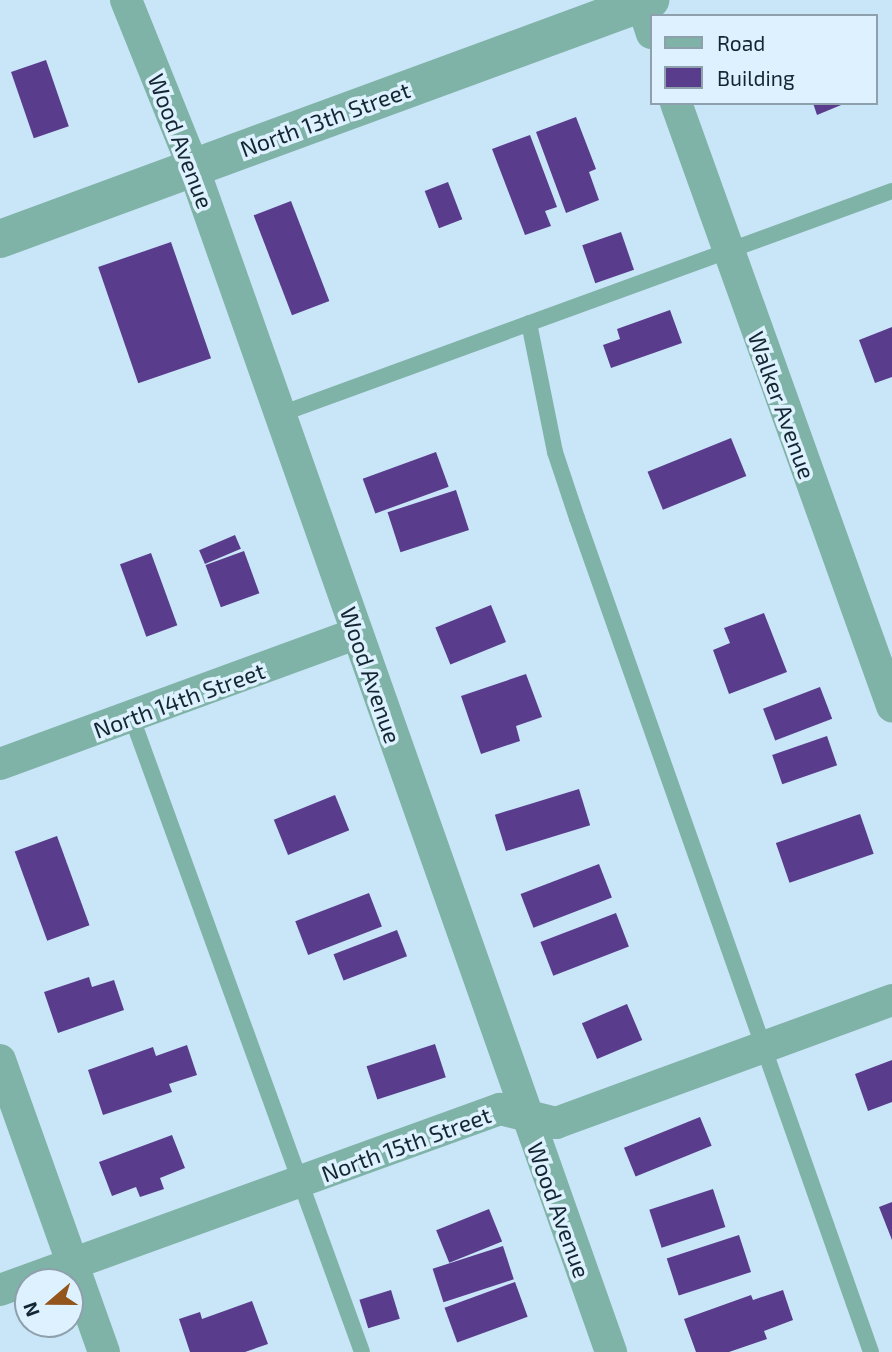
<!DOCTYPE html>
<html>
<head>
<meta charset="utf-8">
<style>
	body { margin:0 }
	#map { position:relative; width:892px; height:1352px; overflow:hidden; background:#c9e5f8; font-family:"Exo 2",sans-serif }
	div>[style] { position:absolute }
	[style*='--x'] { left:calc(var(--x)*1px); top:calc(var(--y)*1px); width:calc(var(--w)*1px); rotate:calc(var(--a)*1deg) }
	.building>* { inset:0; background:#5a3c8c; transform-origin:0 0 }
	.service>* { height:16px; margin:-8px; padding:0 8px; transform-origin:8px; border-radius:8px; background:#80b3a7 }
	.minor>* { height:32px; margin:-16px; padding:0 16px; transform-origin:16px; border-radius:16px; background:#80b3a7 }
	.tertiary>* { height:38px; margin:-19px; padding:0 19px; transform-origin:19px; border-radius:19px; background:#80b3a7 }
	span { translate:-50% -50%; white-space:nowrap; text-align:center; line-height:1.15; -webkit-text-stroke:7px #def1fe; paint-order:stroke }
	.street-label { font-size:23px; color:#132632 }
	.legend { position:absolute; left:650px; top:14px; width:228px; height:91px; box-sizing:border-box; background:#def1fe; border:2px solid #8da0ac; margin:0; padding:9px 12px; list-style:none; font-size:21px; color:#132632 }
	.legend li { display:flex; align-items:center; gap:14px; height:35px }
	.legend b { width:35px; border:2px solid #8da0ac }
	.north { position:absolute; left:14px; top:1268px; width:70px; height:70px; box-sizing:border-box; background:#def1fe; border:2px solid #8da0ac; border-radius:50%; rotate:250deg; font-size:19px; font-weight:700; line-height:28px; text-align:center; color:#132632 }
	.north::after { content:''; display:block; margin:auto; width:24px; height:32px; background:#94551c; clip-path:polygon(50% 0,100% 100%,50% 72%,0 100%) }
</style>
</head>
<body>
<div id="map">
	<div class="building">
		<i style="left:46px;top:60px;width:70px;height:37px;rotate:71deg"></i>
		<i style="clip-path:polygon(813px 103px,846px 103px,817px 115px)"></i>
		<i style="clip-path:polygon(576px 117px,596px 169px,589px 172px,599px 200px,566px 213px,536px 132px)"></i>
		<i style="clip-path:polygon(530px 135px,557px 207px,545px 211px,551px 226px,525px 235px,492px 149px)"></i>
		<i style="left:448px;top:182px;width:40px;height:25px;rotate:69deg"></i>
		<i style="left:291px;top:201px;width:107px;height:40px;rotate:69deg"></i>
		<i style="left:621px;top:232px;width:40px;height:41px;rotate:71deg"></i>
		<i style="left:171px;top:242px;width:123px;height:77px;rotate:71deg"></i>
		<i style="clip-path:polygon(670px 310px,682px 343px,611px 368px,603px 345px,620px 339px,617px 329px)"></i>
		<i style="clip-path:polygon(892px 327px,892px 377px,875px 383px,859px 340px)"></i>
		<i style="left:731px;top:438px;width:41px;height:90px;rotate:68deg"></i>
		<i style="left:436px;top:452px;width:37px;height:78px;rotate:70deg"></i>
		<i style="left:456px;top:490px;width:42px;height:72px;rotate:72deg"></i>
		<i style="left:235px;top:535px;width:15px;height:39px;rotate:67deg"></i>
		<i style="left:244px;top:551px;width:45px;height:41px;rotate:70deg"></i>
		<i style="left:151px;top:553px;width:77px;height:33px;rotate:70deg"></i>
		<i style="left:491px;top:605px;width:40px;height:60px;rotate:68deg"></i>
		<i style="clip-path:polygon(764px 613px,787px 672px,729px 694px,713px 650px,730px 643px,724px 628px)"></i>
		<i style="clip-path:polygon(526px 674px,542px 717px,516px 726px,520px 741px,481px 754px,461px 696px)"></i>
		<i style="left:820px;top:687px;width:34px;height:61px;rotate:69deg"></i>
		<i style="left:827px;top:736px;width:31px;height:58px;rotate:71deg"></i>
		<i style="left:579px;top:789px;width:38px;height:88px;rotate:73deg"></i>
		<i style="left:335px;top:795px;width:38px;height:66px;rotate:68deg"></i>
		<i style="left:860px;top:814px;width:42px;height:89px;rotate:71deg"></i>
		<i style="left:57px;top:836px;width:95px;height:45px;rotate:70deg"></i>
		<i style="left:599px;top:864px;width:36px;height:84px;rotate:69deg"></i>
		<i style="left:369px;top:893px;width:36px;height:79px;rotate:69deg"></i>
		<i style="left:616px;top:913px;width:36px;height:81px;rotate:69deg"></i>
		<i style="left:397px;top:930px;width:28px;height:68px;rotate:69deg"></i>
		<i style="clip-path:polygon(89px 977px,92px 987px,114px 980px,124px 1010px,58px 1033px,44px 992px)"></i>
		<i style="left:627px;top:1004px;width:39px;height:49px;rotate:67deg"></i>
		<i style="left:435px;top:1044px;width:35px;height:72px;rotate:72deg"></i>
		<i style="clip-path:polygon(187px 1045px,197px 1075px,169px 1084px,172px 1092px,103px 1115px,88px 1070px,153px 1047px,156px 1056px)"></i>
		<i style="clip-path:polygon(892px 1060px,892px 1102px,868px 1111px,855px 1074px)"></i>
		<i style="left:700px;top:1117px;width:31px;height:82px;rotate:68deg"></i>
		<i style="clip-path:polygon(172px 1135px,185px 1168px,160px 1178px,164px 1189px,140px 1197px,136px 1187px,112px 1196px,99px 1162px)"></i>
		<i style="left:713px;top:1189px;width:40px;height:67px;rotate:72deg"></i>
		<i style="clip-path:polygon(892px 1202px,892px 1240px,879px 1207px)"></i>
		<i style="left:489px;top:1209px;width:35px;height:57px;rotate:68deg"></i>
		<i style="left:739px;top:1235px;width:39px;height:76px;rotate:72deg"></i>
		<i style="left:503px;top:1246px;width:35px;height:74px;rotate:72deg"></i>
		<i style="left:515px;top:1282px;width:37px;height:75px;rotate:70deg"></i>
		<i style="left:391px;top:1290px;width:30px;height:33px;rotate:73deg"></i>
		<i style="clip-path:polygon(783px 1290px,793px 1320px,764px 1331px,767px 1339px,729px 1352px,696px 1352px,684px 1319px,751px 1295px,753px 1300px)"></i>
		<i style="clip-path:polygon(252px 1301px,268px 1344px,245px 1352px,190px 1352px,179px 1319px,200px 1312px,202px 1319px)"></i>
	</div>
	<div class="service">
		<i style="--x:529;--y:323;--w:132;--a:78.6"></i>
		<i style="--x:555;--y:452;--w:70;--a:71.6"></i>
		<i style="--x:577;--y:518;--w:884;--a:70.58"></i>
		<i style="--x:278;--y:415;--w:654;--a:-20.04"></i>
		<i style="--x:132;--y:718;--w:674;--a:70.06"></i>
	</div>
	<div class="minor">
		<i style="--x:126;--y:0;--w:180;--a:68.1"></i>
		<i style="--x:193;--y:167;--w:1257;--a:70.57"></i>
		<i style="--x:641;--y:0;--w:35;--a:72"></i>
		<i style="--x:676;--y:103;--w:641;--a:70.29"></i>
		<i style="--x:0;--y:764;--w:379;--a:-20.1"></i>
		<i style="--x:0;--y:1060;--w:310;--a:70.4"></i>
		<i style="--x:0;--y:1290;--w:532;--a:-19.9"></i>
		<i style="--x:500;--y:1109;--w:58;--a:14"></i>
		<i style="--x:556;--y:1123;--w:358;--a:-20.1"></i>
	</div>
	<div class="tertiary">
		<i style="--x:0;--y:239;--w:693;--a:-20.19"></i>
	</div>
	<div class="street-label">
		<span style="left:325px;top:119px;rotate:-20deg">North 13th Street</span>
		<span style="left:181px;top:141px;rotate:69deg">Wood Avenue</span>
		<span style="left:782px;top:405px;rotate:70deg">Walker Avenue</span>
		<span style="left:371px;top:675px;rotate:71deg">Wood Avenue</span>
		<span style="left:179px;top:700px;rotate:-20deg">North 14th Street</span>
		<span style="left:406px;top:1144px;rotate:-20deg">North 15th Street</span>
		<span style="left:559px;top:1210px;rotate:70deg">Wood Avenue</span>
	</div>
	<ul class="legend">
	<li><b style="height:9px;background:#80b3a7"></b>Road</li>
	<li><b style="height:19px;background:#5a3c8c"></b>Building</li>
	</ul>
	<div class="north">N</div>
</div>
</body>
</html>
